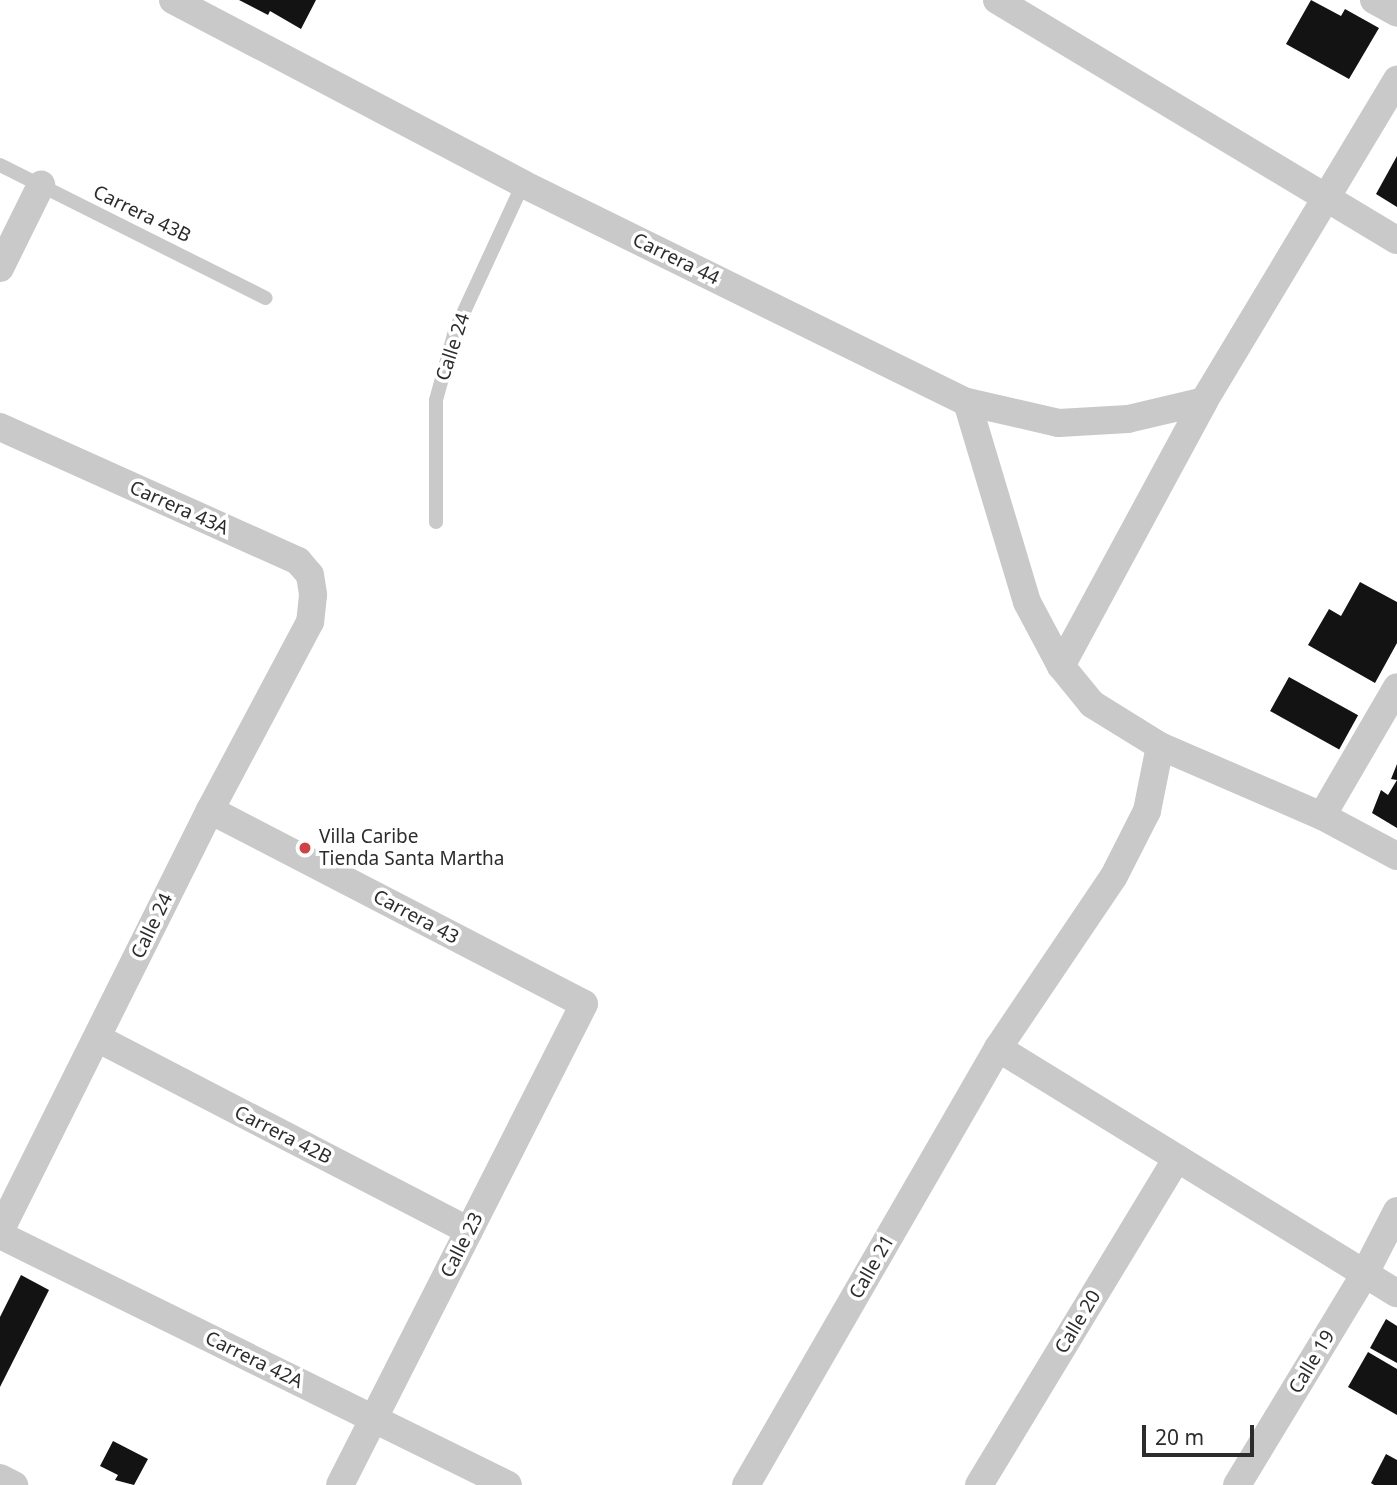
<!DOCTYPE html>
<html>
<head>
<meta charset="utf-8">
<style>
	body { margin:0 }
	#map { position:relative; width:1397px; height:1485px; overflow:hidden; background:#fff; font-family:"Noto Sans",sans-serif }
	div>[style] { position:absolute }
	[style*='--x'] { left:calc(var(--x)*1px); top:calc(var(--y)*1px); width:calc(var(--w)*1px); rotate:calc(var(--a)*1deg) }
	.building>* { inset:0; background:#131313; transform-origin:0 0 }
	.lane>* { height:14px; margin:-7px; padding:0 7px; transform-origin:7px; border-radius:7px; background:#c9c9c9 }
	.street>* { height:28px; margin:-14px; padding:0 14px; transform-origin:14px; border-radius:14px; background:#c9c9c9 }
	.dots>* { width:19px; height:19px; translate:-50% -50%; box-sizing:border-box; border:4px solid #fff; border-radius:50% }
	span { translate:-50% -50%; white-space:nowrap; text-align:center; line-height:1.15; -webkit-text-stroke:7px #fff; paint-order:stroke }
	.street-label { font-size:19px; color:#2c2c2c }
	.poi-label { font-size:19px; color:#2c2c2c }
	.left { translate:0 -50%; text-align:left }
	.scale { position:absolute; left:1142px; top:1425px; width:112px; height:32px; box-sizing:border-box; border:4px solid #2c2c2c; border-top:0; padding-left:9px; font-size:21px; line-height:24px; white-space:nowrap; color:#2c2c2c; -webkit-text-stroke:5px #fff; paint-order:stroke }
</style>
</head>
<body>
<div id="map">
	<div class="building">
		<i style="clip-path:polygon(239px 0,316px 0,301px 29px,270px 11px,268px 15px)"></i>
		<i style="clip-path:polygon(1311px 0,1341px 16px,1345px 9px,1379px 28px,1349px 79px,1286px 44px)"></i>
		<i style="clip-path:polygon(1397px 156px,1397px 207px,1376px 194px)"></i>
		<i style="clip-path:polygon(1360px 582px,1397px 602px,1397px 643px,1375px 683px,1308px 645px,1329px 609px,1341px 616px)"></i>
		<i style="left:1289px;top:677px;width:79px;height:39px;rotate:29deg"></i>
		<i style="clip-path:polygon(1397px 764px,1397px 828px,1372px 813px,1381px 790px,1388px 795px,1397px 780px,1391px 779px)"></i>
		<i style="clip-path:polygon(21px 1275px,49px 1290px,0 1387px,0 1317px)"></i>
		<i style="clip-path:polygon(1386px 1319px,1397px 1326px,1397px 1363px,1370px 1348px)"></i>
		<i style="clip-path:polygon(1368px 1352px,1397px 1369px,1397px 1415px,1348px 1387px)"></i>
		<i style="clip-path:polygon(113px 1441px,148px 1459px,134px 1485px,115px 1480px,118px 1475px,100px 1466px)"></i>
		<i style="clip-path:polygon(1386px 1454px,1397px 1460px,1397px 1485px,1374px 1485px,1371px 1483px)"></i>
	</div>
	<div class="lane">
		<i style="--x:0;--y:165;--w:297;--a:26.6"></i>
		<i style="--x:436;--y:522;--w:122;--a:-90"></i>
		<i style="--x:436;--y:400;--w:72;--a:-74.6"></i>
		<i style="--x:455;--y:331;--w:162;--a:-65.2"></i>
	</div>
	<div class="street">
		<i style="--x:173;--y:0;--w:395;--a:27.7"></i>
		<i style="--x:523;--y:184;--w:495;--a:26.2"></i>
		<i style="--x:967;--y:402;--w:94;--a:12.9"></i>
		<i style="--x:1059;--y:423;--w:69;--a:-3.3"></i>
		<i style="--x:1128;--y:419;--w:78;--a:-13.3"></i>
		<i style="--x:997;--y:0;--w:466;--a:31"></i>
		<i style="--x:1374;--y:0;--w:26;--a:29"></i>
		<i style="--x:0;--y:268;--w:93;--a:-63.7"></i>
		<i style="--x:967;--y:402;--w:209;--a:73.3"></i>
		<i style="--x:1027;--y:602;--w:72;--a:62"></i>
		<i style="--x:1061;--y:666;--w:49;--a:50.8"></i>
		<i style="--x:1092;--y:704;--w:80;--a:31.7"></i>
		<i style="--x:1160;--y:746;--w:176;--a:23.4"></i>
		<i style="--x:1322;--y:816;--w:85;--a:28.1"></i>
		<i style="--x:0;--y:427;--w:327;--a:24.2"></i>
		<i style="--x:298;--y:561;--w:18;--a:49"></i>
		<i style="--x:310;--y:575;--w:20;--a:81"></i>
		<i style="--x:313;--y:595;--w:27;--a:96"></i>
		<i style="--x:310;--y:622;--w:213;--a:118"></i>
		<i style="--x:210;--y:810;--w:471;--a:116.5"></i>
		<i style="--x:1061;--y:666;--w:301;--a:-61.6"></i>
		<i style="--x:1204;--y:401;--w:375;--a:-59"></i>
		<i style="--x:210;--y:810;--w:421;--a:27.4"></i>
		<i style="--x:584;--y:1004;--w:539;--a:116.9"></i>
		<i style="--x:1322;--y:816;--w:149;--a:-59.8"></i>
		<i style="--x:97;--y:1038;--w:419;--a:27.4"></i>
		<i style="--x:998;--y:1048;--w:468;--a:31.6"></i>
		<i style="--x:0;--y:1235;--w:566;--a:26.2"></i>
		<i style="--x:0;--y:1478;--w:16;--a:27"></i>
		<i style="--x:746;--y:1485;--w:504;--a:-60.03"></i>
		<i style="--x:998;--y:1048;--w:207;--a:-56"></i>
		<i style="--x:1114;--y:876;--w:73;--a:-63.1"></i>
		<i style="--x:1147;--y:811;--w:66;--a:-78.7"></i>
		<i style="--x:979;--y:1485;--w:382;--a:-58.8"></i>
		<i style="--x:1237;--y:1485;--w:245;--a:-58.8"></i>
		<i style="--x:1364;--y:1275;--w:72;--a:-62.7"></i>
	</div>
	<div class="dots">
		<i style="left:305px;top:848px;background:#ce4348"></i>
	</div>
	<div class="street-label">
		<span style="left:142px;top:214px;rotate:26deg">Carrera 43B</span>
		<span style="left:676px;top:259px;rotate:26deg">Carrera 44</span>
		<span style="left:453px;top:347px;rotate:-72deg">Calle 24</span>
		<span style="left:179px;top:508px;rotate:24deg">Carrera 43A</span>
		<span style="left:416px;top:917px;rotate:28deg">Carrera 43</span>
		<span style="left:152px;top:926px;rotate:-64deg">Calle 24</span>
		<span style="left:283px;top:1135px;rotate:27deg">Carrera 42B</span>
		<span style="left:462px;top:1245px;rotate:-63deg">Calle 23</span>
		<span style="left:872px;top:1267px;rotate:-60deg">Calle 21</span>
		<span style="left:1078px;top:1322px;rotate:-59deg">Calle 20</span>
		<span style="left:254px;top:1360px;rotate:26deg">Carrera 42A</span>
		<span style="left:1312px;top:1362px;rotate:-59deg">Calle 19</span>
	</div>
	<div class="poi-label">
		<span class="left" style="left:319px;top:848px">Villa Caribe<br>Tienda Santa Martha</span>
	</div>
	<div class="scale">20 m</div>
</div>
</body>
</html>
